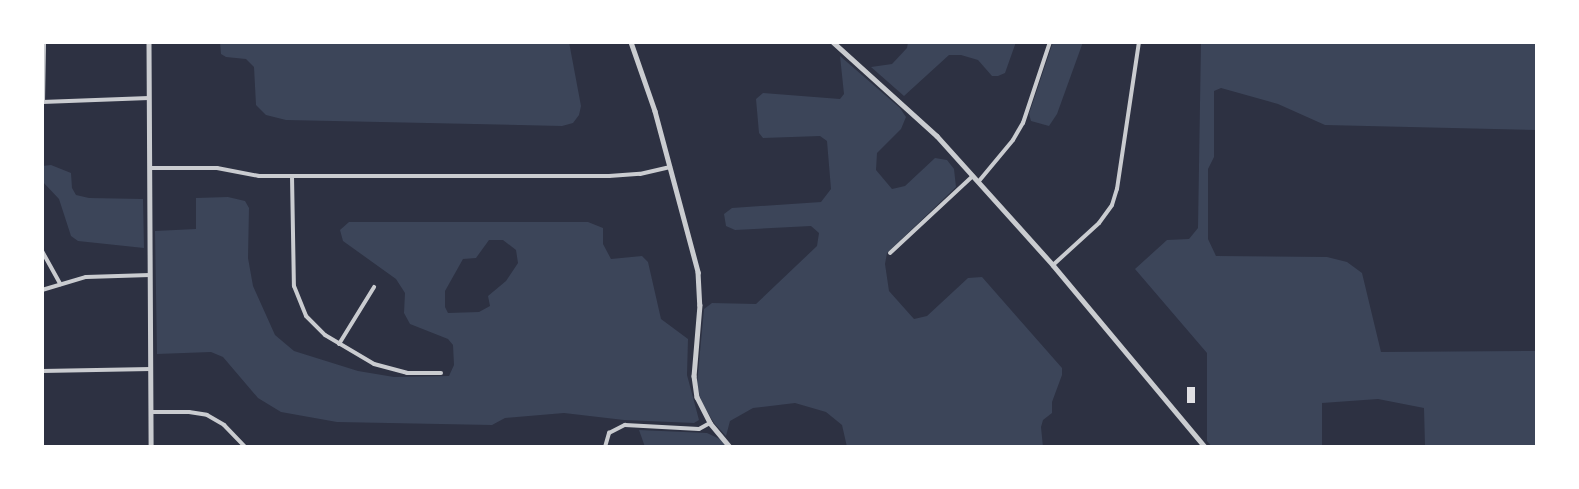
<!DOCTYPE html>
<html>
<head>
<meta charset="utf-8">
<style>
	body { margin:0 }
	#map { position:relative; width:1579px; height:489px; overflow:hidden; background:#2d3142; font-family:"Sofia Sans Condensed",sans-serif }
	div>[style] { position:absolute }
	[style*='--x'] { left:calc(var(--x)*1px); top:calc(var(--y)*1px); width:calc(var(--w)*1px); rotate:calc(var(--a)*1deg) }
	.green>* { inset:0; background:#3c4559 }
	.building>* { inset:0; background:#e0e0e3; transform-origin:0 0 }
	.minor>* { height:4px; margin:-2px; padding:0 2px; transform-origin:2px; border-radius:2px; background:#caccd0 }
	.tertiary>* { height:4.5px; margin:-2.25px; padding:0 2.25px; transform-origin:2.25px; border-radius:2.25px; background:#caccd0 }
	span { translate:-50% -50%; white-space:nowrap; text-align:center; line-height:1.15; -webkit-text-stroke:6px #fff; paint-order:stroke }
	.frame { position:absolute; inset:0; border:44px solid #fff; pointer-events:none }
</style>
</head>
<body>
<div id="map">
	<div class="green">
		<i style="clip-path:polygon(220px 42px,569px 42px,581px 106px,579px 115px,573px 123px,562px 126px,286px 120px,266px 115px,256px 105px,254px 67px,246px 59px,226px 57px,221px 54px)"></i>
		<i style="clip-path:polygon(908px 42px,1016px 42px,1005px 73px,998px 76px,992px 76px,978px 60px,961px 55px,949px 55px,904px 96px,871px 67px,892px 64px,907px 48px)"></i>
		<i style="clip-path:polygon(1053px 42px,1083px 42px,1057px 114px,1049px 126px,1031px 121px,1029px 114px)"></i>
		<i style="clip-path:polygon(1201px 42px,1537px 42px,1537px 130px,1325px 125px,1278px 104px,1221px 88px,1214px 91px,1214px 157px,1208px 169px,1208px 239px,1216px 256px,1327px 257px,1347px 262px,1362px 273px,1381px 352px,1537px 351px,1537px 447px,1420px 447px,1425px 446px,1424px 408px,1378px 399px,1322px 403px,1322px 447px,1212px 447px,1207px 441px,1207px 353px,1135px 269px,1167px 240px,1189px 239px,1198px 228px)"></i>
		<i style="clip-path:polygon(840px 56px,900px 108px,906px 117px,901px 129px,877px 153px,876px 170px,892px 189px,905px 186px,935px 158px,947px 160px,954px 169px,956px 187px,887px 253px,885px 264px,889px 291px,914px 319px,927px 316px,968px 278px,982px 277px,1062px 368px,1062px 375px,1052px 402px,1052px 413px,1043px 420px,1041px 427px,1043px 447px,847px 447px,842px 425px,826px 412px,795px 403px,753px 408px,730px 421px,726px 436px,714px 423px,701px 401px,697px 384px,704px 309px,712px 303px,756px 304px,817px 246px,819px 233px,811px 226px,735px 230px,726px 226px,724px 214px,732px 208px,821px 202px,831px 189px,827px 141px,820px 136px,763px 138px,759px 133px,756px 99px,763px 93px,840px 99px,844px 94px)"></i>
		<i style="clip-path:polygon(51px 165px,71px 173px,72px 188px,76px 195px,89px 198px,143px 199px,144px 248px,78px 241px,71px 236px,59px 199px,42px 181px,42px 166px)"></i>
		<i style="clip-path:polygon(evenodd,228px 197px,245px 201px,249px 208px,248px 258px,253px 286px,275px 335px,294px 351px,358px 371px,394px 377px,449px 376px,454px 365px,453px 345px,448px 339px,410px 324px,404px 313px,405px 293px,396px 279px,343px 241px,340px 230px,349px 222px,588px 222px,603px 228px,603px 244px,611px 259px,642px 256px,648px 262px,661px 319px,688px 339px,687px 375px,699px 420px,694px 423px,624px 420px,564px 413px,505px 418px,492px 425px,337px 422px,281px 412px,258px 398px,223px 357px,211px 352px,157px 354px,155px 231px,196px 229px,196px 198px,228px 197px,489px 240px,503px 240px,516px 250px,518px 263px,506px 281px,488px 296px,490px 306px,479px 312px,448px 313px,445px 307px,445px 291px,463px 259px,476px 258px,489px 240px)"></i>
		<i style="clip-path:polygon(639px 430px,707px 433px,724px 441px,727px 447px,645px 447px)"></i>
	</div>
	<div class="building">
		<i style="left:1187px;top:387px;width:8px;height:16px"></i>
	</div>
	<div class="minor">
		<i style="--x:42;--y:102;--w:107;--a:-2.1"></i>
		<i style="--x:43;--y:102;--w:60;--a:-89"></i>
		<i style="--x:150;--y:168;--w:67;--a:0"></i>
		<i style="--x:217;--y:168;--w:43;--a:10.8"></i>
		<i style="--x:259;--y:176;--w:350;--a:0"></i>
		<i style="--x:609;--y:176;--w:31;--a:-4"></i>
		<i style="--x:640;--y:174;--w:31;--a:-13"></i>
		<i style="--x:292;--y:176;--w:110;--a:89"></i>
		<i style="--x:294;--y:286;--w:32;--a:68"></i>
		<i style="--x:306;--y:316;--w:27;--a:45"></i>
		<i style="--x:325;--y:335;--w:57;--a:30.6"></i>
		<i style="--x:374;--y:364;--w:34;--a:15"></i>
		<i style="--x:407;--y:373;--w:34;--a:0"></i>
		<i style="--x:979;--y:181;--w:53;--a:-50.3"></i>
		<i style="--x:1013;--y:140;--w:20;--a:-60"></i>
		<i style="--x:1023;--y:123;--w:85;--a:-71.6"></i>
		<i style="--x:42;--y:251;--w:38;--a:61"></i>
		<i style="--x:890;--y:253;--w:113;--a:-42.9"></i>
		<i style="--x:1053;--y:265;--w:62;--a:-42.4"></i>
		<i style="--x:1099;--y:223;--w:22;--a:-54"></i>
		<i style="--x:1112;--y:205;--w:17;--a:-73"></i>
		<i style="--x:1117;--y:189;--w:149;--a:-81.5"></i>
		<i style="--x:42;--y:290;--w:46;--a:-16.5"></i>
		<i style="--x:86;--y:277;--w:64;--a:-1.8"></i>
		<i style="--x:339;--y:344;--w:67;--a:-58.4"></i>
		<i style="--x:42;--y:371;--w:109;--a:-1.1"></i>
		<i style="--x:151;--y:412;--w:38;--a:0"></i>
		<i style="--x:189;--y:412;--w:18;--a:9"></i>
		<i style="--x:207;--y:415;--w:20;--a:30"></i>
		<i style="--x:224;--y:425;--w:30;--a:46"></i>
		<i style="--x:605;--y:447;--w:15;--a:-74"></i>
		<i style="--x:609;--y:433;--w:18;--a:-27"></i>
		<i style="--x:625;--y:425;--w:74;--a:3.1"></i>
		<i style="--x:699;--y:429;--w:13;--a:-29"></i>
	</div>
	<div class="tertiary">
		<i style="--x:149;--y:42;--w:405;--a:89.7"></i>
		<i style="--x:631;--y:42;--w:73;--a:70.8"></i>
		<i style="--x:655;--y:111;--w:167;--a:75"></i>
		<i style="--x:698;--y:272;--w:33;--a:87"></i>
		<i style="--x:700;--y:305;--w:71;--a:94.8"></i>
		<i style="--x:694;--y:376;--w:21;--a:82"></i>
		<i style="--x:697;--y:397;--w:29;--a:63"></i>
		<i style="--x:710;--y:423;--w:31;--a:50"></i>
		<i style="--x:833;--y:42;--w:140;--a:42.1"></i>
		<i style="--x:937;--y:136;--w:173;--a:48"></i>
		<i style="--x:1053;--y:265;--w:237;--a:50.1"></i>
	</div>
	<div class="frame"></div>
</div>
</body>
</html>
